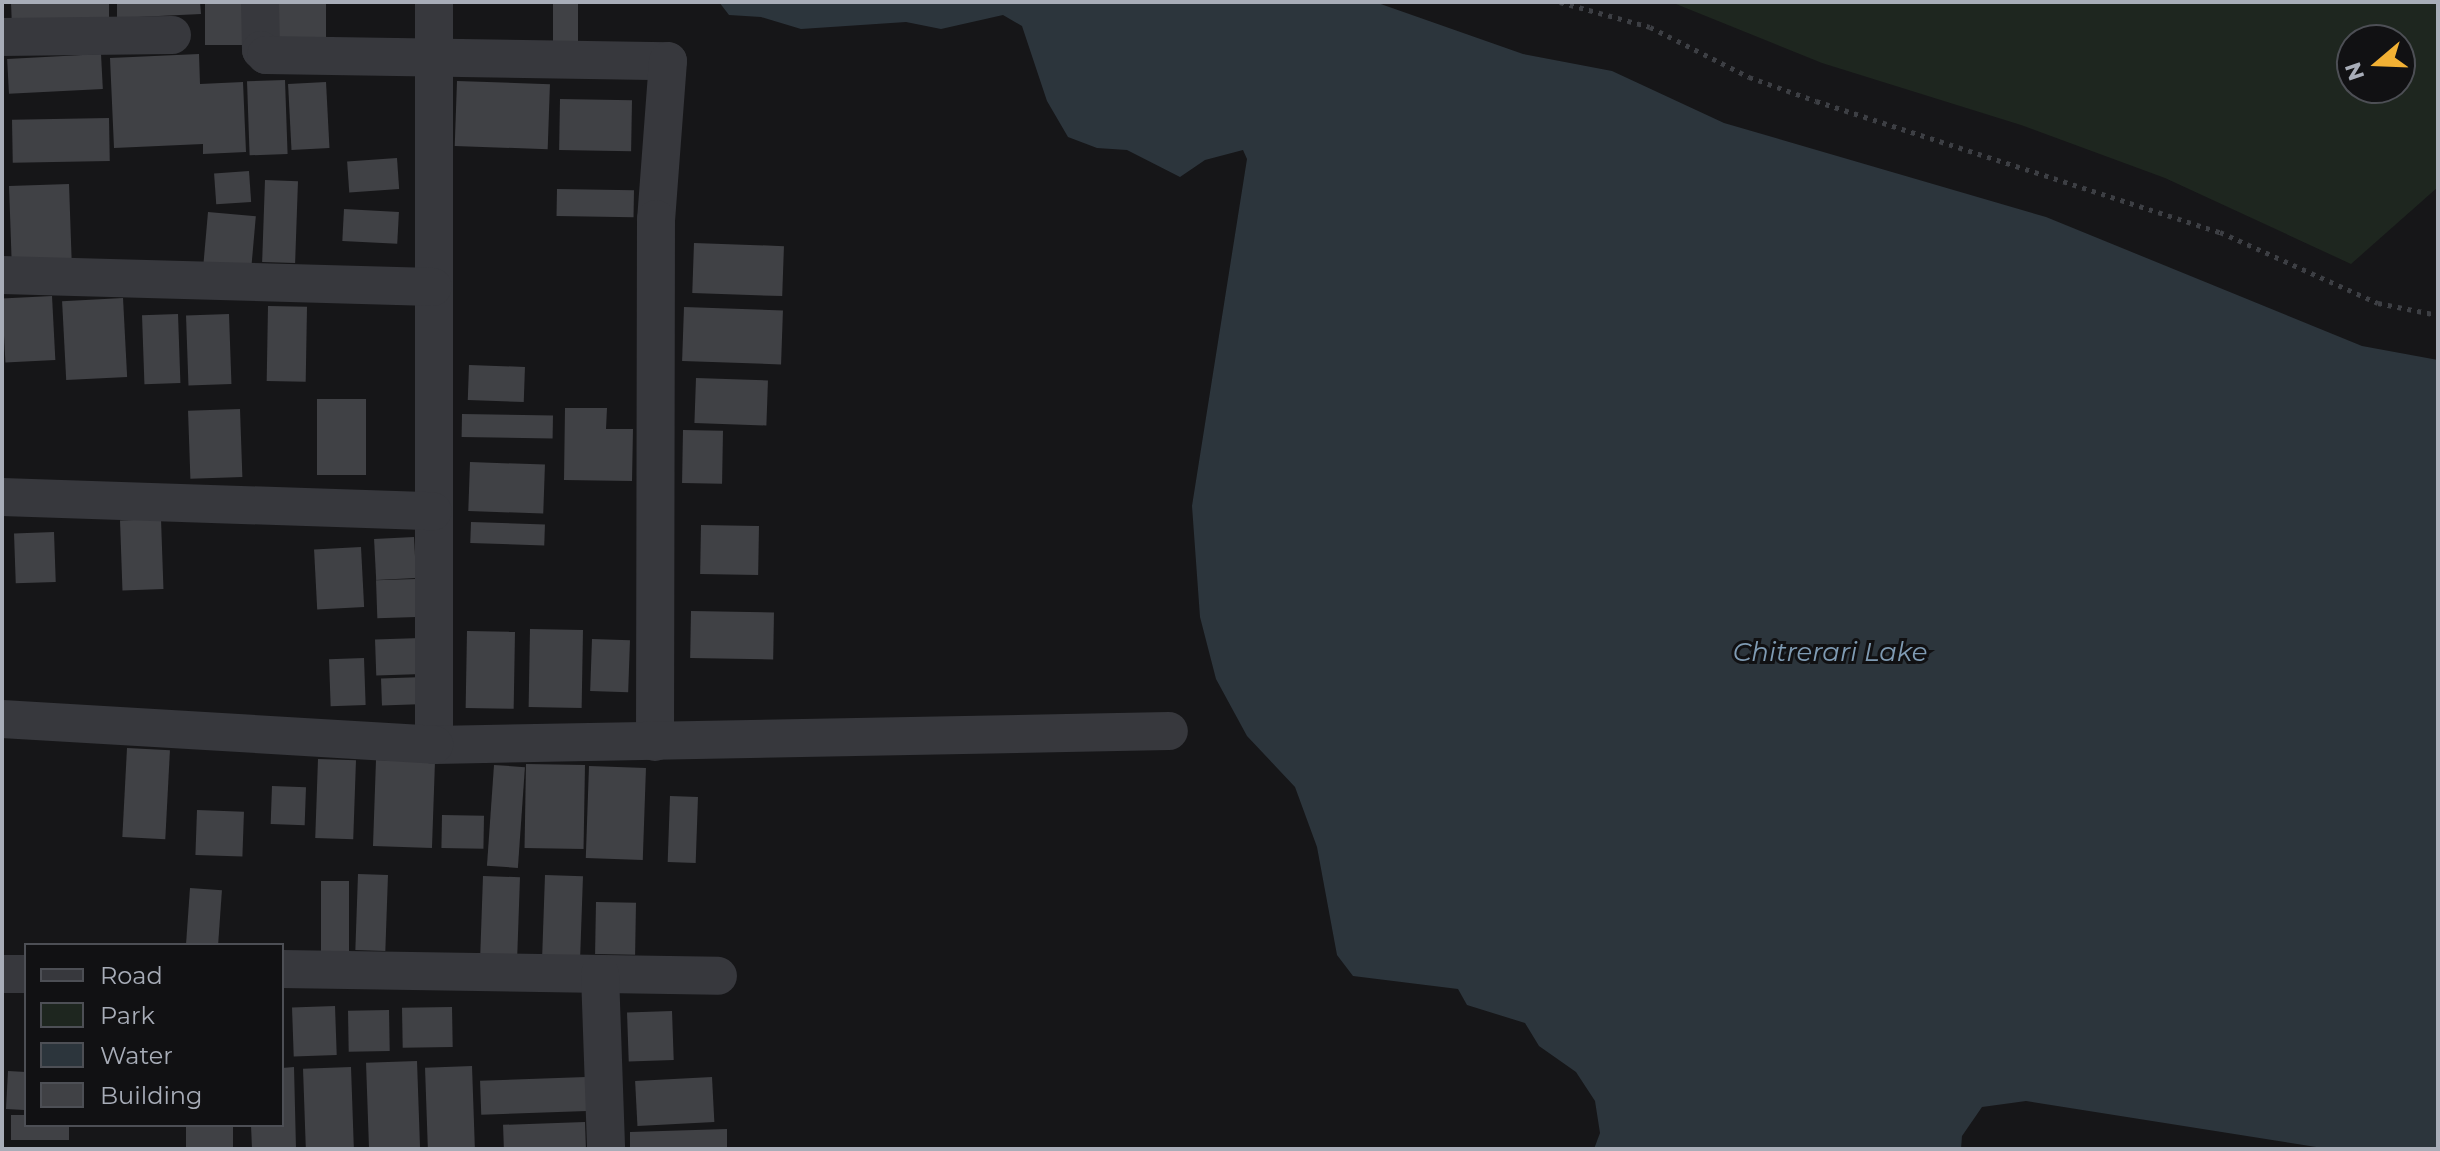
<!DOCTYPE html>
<html>
<head>
<meta charset="utf-8">
<style>
	body { margin:0 }
	#map { position:relative; width:2440px; height:1151px; overflow:hidden; background:#161618; font-family:Montserrat,sans-serif }
	div>[style] { position:absolute }
	[style*='--x'] { left:calc(var(--x)*1px); top:calc(var(--y)*1px); width:calc(var(--w)*1px); rotate:calc(var(--a)*1deg) }
	.green>* { inset:0; background:#1e261f }
	.water>* { inset:0; background:#2c353c }
	.building>* { inset:0; background:#404145; transform-origin:0 0 }
	.path>* { height:5px; margin-top:-2.5px; transform-origin:0; background:repeating-linear-gradient(90deg,#3d3f44 0 4px,transparent 0 10px) }
	.minor>* { height:38px; margin:-19px; padding:0 19px; transform-origin:19px; border-radius:19px; background:#37383d }
	span { translate:-50% -50%; white-space:nowrap; text-align:center; line-height:1.15; -webkit-text-stroke:6px #111113; paint-order:stroke }
	.water-label { font-size:26px; color:#7f9bb3; font-style:italic }
	.frame { position:absolute; inset:0; border:4px solid #a8adb8; pointer-events:none }
	.legend { position:absolute; left:24px; top:943px; width:260px; height:184px; box-sizing:border-box; background:#111113; border:2px solid #4d4f55; margin:0; padding:10px 14px; list-style:none; font-size:24px; color:#a8adb8 }
	.legend li { display:flex; align-items:center; gap:16px; height:40px }
	.legend b { width:40px; border:2px solid #4d4f55 }
	.north { position:absolute; left:2336px; top:24px; width:80px; height:80px; box-sizing:border-box; background:#111113; border:2px solid #4d4f55; border-radius:50%; rotate:251deg; font-size:22px; font-weight:700; line-height:32px; text-align:center; color:#a8adb8 }
	.north::after { content:''; display:block; margin:auto; width:28px; height:36px; background:#f2b134; clip-path:polygon(50% 0,100% 100%,50% 72%,0 100%) }
</style>
</head>
<body>
<div id="map">
	<div class="green">
		<i style="clip-path:polygon(evenodd,1671px 2px,2438px 2px,2438px 187px,2351px 264px,2165px 178px,2021px 125px,1822px 63px,1671px 2px,2352px 40px,2400px 40px,2400px 88px,2352px 88px,2352px 40px)"></i>
	</div>
	<div class="water">
		<i style="clip-path:polygon(719px 2px,1375px 2px,1523px 54px,1612px 71px,1724px 123px,2046px 217px,2362px 346px,2438px 360px,2438px 1149px,2329px 1149px,2026px 1101px,1982px 1107px,1962px 1136px,1961px 1149px,1594px 1149px,1600px 1133px,1595px 1101px,1576px 1072px,1539px 1046px,1525px 1023px,1467px 1005px,1458px 989px,1353px 976px,1337px 955px,1317px 847px,1295px 787px,1247px 736px,1216px 679px,1200px 617px,1192px 506px,1247px 159px,1243px 150px,1205px 160px,1180px 177px,1127px 150px,1097px 148px,1068px 137px,1047px 101px,1022px 26px,1003px 15px,941px 29px,906px 22px,801px 29px,761px 17px,729px 15px)"></i>
	</div>
	<div class="building">
		<i style="clip-path:polygon(11px 2px,109px 2px,109px 24px,12px 28px)"></i>
		<i style="clip-path:polygon(117px 2px,200px 2px,201px 14px,117px 18px)"></i>
		<i style="left:205px;top:2px;width:46px;height:43px"></i>
		<i style="left:277px;top:2px;width:49px;height:45px"></i>
		<i style="left:553px;top:2px;width:25px;height:45px"></i>
		<i style="left:101px;top:54px;width:35px;height:94px;rotate:87deg"></i>
		<i style="clip-path:polygon(199px 54px,200px 84px,243px 82px,246px 152px,203px 154px,203px 144px,114px 148px,110px 58px)"></i>
		<i style="left:285px;top:80px;width:74px;height:38px;rotate:88deg"></i>
		<i style="left:457px;top:81px;width:93px;height:65px;rotate:2deg"></i>
		<i style="left:326px;top:82px;width:66px;height:38px;rotate:87deg"></i>
		<i style="left:560px;top:99px;width:72px;height:51px;rotate:1deg"></i>
		<i style="left:109px;top:118px;width:43px;height:97px;rotate:89deg"></i>
		<i style="left:397px;top:158px;width:31px;height:50px;rotate:86deg"></i>
		<i style="left:249px;top:171px;width:31px;height:35px;rotate:86deg"></i>
		<i style="left:265px;top:180px;width:33px;height:82px;rotate:2deg"></i>
		<i style="left:69px;top:184px;width:76px;height:60px;rotate:88deg"></i>
		<i style="left:557px;top:189px;width:77px;height:27px;rotate:1deg"></i>
		<i style="left:344px;top:209px;width:55px;height:32px;rotate:3deg"></i>
		<i style="left:208px;top:212px;width:48px;height:52px;rotate:5deg"></i>
		<i style="left:694px;top:243px;width:90px;height:50px;rotate:2deg"></i>
		<i style="left:52px;top:296px;width:64px;height:50px;rotate:87deg"></i>
		<i style="left:123px;top:298px;width:79px;height:61px;rotate:87deg"></i>
		<i style="left:268px;top:306px;width:39px;height:75px;rotate:1deg"></i>
		<i style="left:684px;top:307px;width:99px;height:54px;rotate:2deg"></i>
		<i style="left:178px;top:314px;width:69px;height:36px;rotate:88deg"></i>
		<i style="left:229px;top:314px;width:70px;height:43px;rotate:88deg"></i>
		<i style="left:469px;top:365px;width:56px;height:35px;rotate:2deg"></i>
		<i style="left:696px;top:378px;width:72px;height:45px;rotate:2deg"></i>
		<i style="left:317px;top:399px;width:49px;height:76px"></i>
		<i style="clip-path:polygon(565px 408px,607px 408px,606px 429px,633px 429px,632px 481px,564px 480px)"></i>
		<i style="left:240px;top:409px;width:68px;height:52px;rotate:88deg"></i>
		<i style="left:462px;top:414px;width:91px;height:23px;rotate:1deg"></i>
		<i style="left:683px;top:430px;width:40px;height:53px;rotate:1deg"></i>
		<i style="left:470px;top:462px;width:75px;height:49px;rotate:2deg"></i>
		<i style="left:161px;top:519px;width:70px;height:41px;rotate:88deg"></i>
		<i style="left:471px;top:522px;width:74px;height:21px;rotate:2deg"></i>
		<i style="left:701px;top:525px;width:58px;height:49px;rotate:1deg"></i>
		<i style="left:54px;top:532px;width:50px;height:40px;rotate:88deg"></i>
		<i style="left:414px;top:537px;width:41px;height:40px;rotate:87deg"></i>
		<i style="left:361px;top:547px;width:60px;height:47px;rotate:87deg"></i>
		<i style="left:415px;top:579px;width:38px;height:39px;rotate:88deg"></i>
		<i style="left:691px;top:611px;width:83px;height:47px;rotate:1deg"></i>
		<i style="left:530px;top:629px;width:53px;height:78px;rotate:1deg"></i>
		<i style="left:467px;top:631px;width:48px;height:77px;rotate:1deg"></i>
		<i style="left:421px;top:638px;width:36px;height:46px;rotate:88deg"></i>
		<i style="left:592px;top:639px;width:38px;height:52px;rotate:2deg"></i>
		<i style="left:364px;top:658px;width:47px;height:35px;rotate:88deg"></i>
		<i style="left:424px;top:677px;width:27px;height:43px;rotate:88deg"></i>
		<i style="left:127px;top:748px;width:43px;height:89px;rotate:3deg"></i>
		<i style="left:318px;top:759px;width:38px;height:79px;rotate:2deg"></i>
		<i style="left:376px;top:760px;width:59px;height:86px;rotate:2deg"></i>
		<i style="left:526px;top:764px;width:59px;height:84px;rotate:1deg"></i>
		<i style="left:494px;top:765px;width:31px;height:101px;rotate:4deg"></i>
		<i style="left:589px;top:766px;width:57px;height:92px;rotate:2deg"></i>
		<i style="left:272px;top:786px;width:34px;height:38px;rotate:2deg"></i>
		<i style="left:670px;top:796px;width:28px;height:66px;rotate:2deg"></i>
		<i style="left:197px;top:810px;width:47px;height:45px;rotate:2deg"></i>
		<i style="left:442px;top:815px;width:42px;height:33px;rotate:1deg"></i>
		<i style="left:358px;top:874px;width:30px;height:76px;rotate:2deg"></i>
		<i style="left:545px;top:875px;width:38px;height:80px;rotate:2deg"></i>
		<i style="left:483px;top:876px;width:37px;height:85px;rotate:2deg"></i>
		<i style="left:321px;top:881px;width:28px;height:73px"></i>
		<i style="left:190px;top:888px;width:32px;height:56px;rotate:4deg"></i>
		<i style="left:596px;top:902px;width:40px;height:52px;rotate:1deg"></i>
		<i style="left:335px;top:1006px;width:49px;height:43px;rotate:88deg"></i>
		<i style="left:452px;top:1007px;width:40px;height:50px;rotate:89deg"></i>
		<i style="left:389px;top:1010px;width:41px;height:41px;rotate:89deg"></i>
		<i style="left:672px;top:1011px;width:49px;height:45px;rotate:88deg"></i>
		<i style="left:417px;top:1061px;width:88px;height:51px;rotate:88deg"></i>
		<i style="left:472px;top:1066px;width:83px;height:47px;rotate:88deg"></i>
		<i style="clip-path:polygon(294px 1067px,296px 1149px,252px 1149px,251px 1125px,282px 1125px,282px 1068px)"></i>
		<i style="left:351px;top:1067px;width:82px;height:48px;rotate:88deg"></i>
		<i style="left:8px;top:1071px;width:18px;height:38px;rotate:3deg"></i>
		<i style="left:586px;top:1077px;width:34px;height:106px;rotate:88deg"></i>
		<i style="left:712px;top:1077px;width:45px;height:77px;rotate:87deg"></i>
		<i style="clip-path:polygon(11px 1115px,26px 1115px,26px 1125px,69px 1125px,69px 1140px,11px 1140px)"></i>
		<i style="left:585px;top:1122px;width:27px;height:82px;rotate:88deg"></i>
		<i style="left:186px;top:1125px;width:47px;height:24px"></i>
		<i style="clip-path:polygon(727px 1129px,727px 1149px,630px 1149px,630px 1132px)"></i>
	</div>
	<div class="path">
		<i style="--x:1560;--y:2;--w:93;--a:15.5"></i>
		<i style="--x:1650;--y:27;--w:111;--a:26.8"></i>
		<i style="--x:1749;--y:77;--w:71;--a:19.7"></i>
		<i style="--x:1816;--y:101;--w:425;--a:18"></i>
		<i style="--x:2220;--y:232;--w:173;--a:24.2"></i>
		<i style="--x:2378;--y:303;--w:61;--a:11.3"></i>
	</div>
	<div class="minor">
		<i style="--x:260;--y:2;--w:48;--a:88.8"></i>
		<i style="--x:261;--y:50;--w:7;--a:45"></i>
		<i style="--x:266;--y:55;--w:402;--a:0.9"></i>
		<i style="--x:668;--y:61;--w:158;--a:94.3"></i>
		<i style="--x:656;--y:219;--w:523;--a:90.11"></i>
		<i style="--x:434;--y:2;--w:743;--a:90"></i>
		<i style="--x:434;--y:745;--w:735;--a:-1.09"></i>
		<i style="--x:2;--y:37;--w:170;--a:-0.7"></i>
		<i style="--x:2;--y:275;--w:431;--a:1.6"></i>
		<i style="--x:2;--y:497;--w:431;--a:1.9"></i>
		<i style="--x:2;--y:719;--w:433;--a:3.4"></i>
		<i style="--x:282;--y:969;--w:436;--a:0.9"></i>
		<i style="--x:2;--y:974;--w:24;--a:0"></i>
		<i style="--x:600;--y:974;--w:175;--a:88"></i>
	</div>
	<div class="water-label">
		<span style="left:1830px;top:653px">Chitrerari Lake</span>
	</div>
	<div class="frame"></div>
	<ul class="legend">
	<li><b style="height:10px;background:#37383d"></b>Road</li>
	<li><b style="height:22px;background:#1e261f"></b>Park</li>
	<li><b style="height:22px;background:#2c353c"></b>Water</li>
	<li><b style="height:22px;background:#404145"></b>Building</li>
	</ul>
	<div class="north">N</div>
</div>
</body>
</html>
